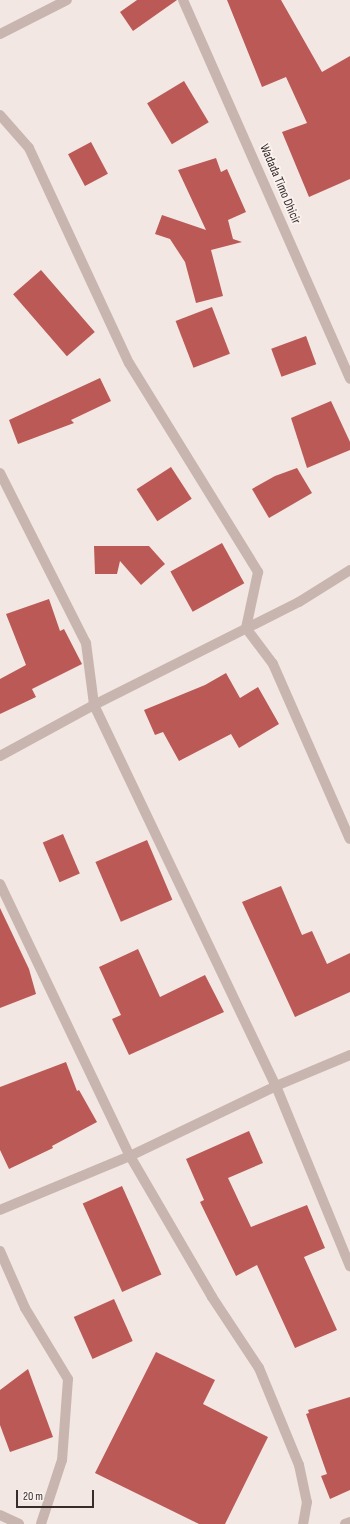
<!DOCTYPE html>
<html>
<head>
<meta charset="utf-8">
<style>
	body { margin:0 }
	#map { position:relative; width:350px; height:1524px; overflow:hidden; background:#f2e7e2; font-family:"Sofia Sans Condensed",sans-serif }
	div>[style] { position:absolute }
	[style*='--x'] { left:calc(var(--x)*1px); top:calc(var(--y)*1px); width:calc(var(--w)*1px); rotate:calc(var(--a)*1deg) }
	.building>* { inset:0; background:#bb5957; transform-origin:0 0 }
	.street>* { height:10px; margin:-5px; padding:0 5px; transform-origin:5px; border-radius:5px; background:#c9b5af }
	span { translate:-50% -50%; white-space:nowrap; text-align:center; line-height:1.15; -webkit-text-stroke:4px #f9f2ee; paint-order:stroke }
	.street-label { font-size:13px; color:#392d2c }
	.scale { position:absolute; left:16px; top:1490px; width:78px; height:18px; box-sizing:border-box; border:2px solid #392d2c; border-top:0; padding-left:5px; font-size:12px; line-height:14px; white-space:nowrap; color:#392d2c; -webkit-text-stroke:3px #f9f2ee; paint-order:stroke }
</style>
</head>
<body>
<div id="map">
	<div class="building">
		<i style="clip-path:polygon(137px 0,177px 0,133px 31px,120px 12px)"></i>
		<i style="clip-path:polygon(227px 0,281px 0,322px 72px,350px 56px,350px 179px,309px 197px,282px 132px,307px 123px,286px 77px,262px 87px)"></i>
		<i style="left:184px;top:81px;width:48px;height:43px;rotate:59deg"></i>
		<i style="left:91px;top:142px;width:36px;height:26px;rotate:62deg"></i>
		<i style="clip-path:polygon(216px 158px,221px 172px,227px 169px,246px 212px,228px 220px,233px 239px,242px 242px,211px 250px,223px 296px,196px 303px,185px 262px,170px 239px,155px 234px,162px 215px,206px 230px,178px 170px)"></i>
		<i style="left:41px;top:270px;width:82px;height:37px;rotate:49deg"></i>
		<i style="left:212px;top:307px;width:50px;height:39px;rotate:69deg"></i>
		<i style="left:306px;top:336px;width:30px;height:37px;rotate:70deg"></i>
		<i style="clip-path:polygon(100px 378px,111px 401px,71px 420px,74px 423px,18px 444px,9px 420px)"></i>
		<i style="clip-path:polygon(331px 401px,350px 442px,350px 450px,307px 468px,291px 418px)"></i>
		<i style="left:171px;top:467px;width:38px;height:41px;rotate:57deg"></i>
		<i style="clip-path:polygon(297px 468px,312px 493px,269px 518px,252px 489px,275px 476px)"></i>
		<i style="left:222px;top:543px;width:46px;height:59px;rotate:61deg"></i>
		<i style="clip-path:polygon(94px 546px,149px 546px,165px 564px,141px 585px,120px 561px,117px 574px,95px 574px)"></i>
		<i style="clip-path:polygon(49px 599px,60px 631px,64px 629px,82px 664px,32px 689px,36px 697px,0 714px,0 679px,26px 665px,6px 614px)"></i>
		<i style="clip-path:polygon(226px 673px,240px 698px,258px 687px,279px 724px,239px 748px,231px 734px,179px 761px,163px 732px,155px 735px,144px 710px,205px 685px)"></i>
		<i style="left:63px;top:834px;width:43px;height:22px;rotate:67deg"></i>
		<i style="left:147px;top:840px;width:65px;height:56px;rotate:67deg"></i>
		<i style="clip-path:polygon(281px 886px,302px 935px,312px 931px,327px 964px,350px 953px,350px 992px,295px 1017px,242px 902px)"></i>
		<i style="clip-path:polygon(0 908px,29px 969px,36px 994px,0 1008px)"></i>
		<i style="clip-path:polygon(138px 949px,160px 997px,205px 975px,224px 1012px,129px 1055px,112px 1019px,121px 1015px,99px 967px)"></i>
		<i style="clip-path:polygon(66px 1062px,77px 1091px,79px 1090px,97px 1122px,52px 1146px,53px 1148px,9px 1169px,0 1150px,0 1087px)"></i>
		<i style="clip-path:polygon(249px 1131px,263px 1163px,228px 1178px,251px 1227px,307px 1205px,325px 1248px,304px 1257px,337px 1330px,295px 1348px,257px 1265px,236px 1276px,200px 1202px,204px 1200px,186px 1159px)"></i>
		<i style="left:122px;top:1186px;width:97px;height:43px;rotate:66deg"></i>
		<i style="left:114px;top:1299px;width:46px;height:44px;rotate:66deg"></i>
		<i style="clip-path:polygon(156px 1352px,215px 1380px,203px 1404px,268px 1437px,225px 1524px,199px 1524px,95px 1473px)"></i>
		<i style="clip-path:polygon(28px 1369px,53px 1437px,10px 1452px,0 1425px,0 1390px)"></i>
		<i style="clip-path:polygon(350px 1397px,350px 1490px,330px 1499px,321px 1476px,327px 1474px,306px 1414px,309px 1413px,308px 1410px)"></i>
	</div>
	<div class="street">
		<i style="--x:183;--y:0;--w:414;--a:66.2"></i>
		<i style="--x:0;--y:34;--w:75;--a:-26.9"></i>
		<i style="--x:0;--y:115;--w:44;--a:48.7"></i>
		<i style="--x:29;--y:148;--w:237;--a:65.1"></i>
		<i style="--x:129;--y:363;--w:246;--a:58.3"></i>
		<i style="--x:258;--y:572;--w:57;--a:102.1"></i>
		<i style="--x:246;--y:628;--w:45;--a:53.1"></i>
		<i style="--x:273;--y:664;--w:191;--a:66.3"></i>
		<i style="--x:0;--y:473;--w:191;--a:63.2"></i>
		<i style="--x:86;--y:643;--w:63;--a:82.6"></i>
		<i style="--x:94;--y:705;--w:422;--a:64.5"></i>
		<i style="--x:276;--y:1086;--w:195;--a:67.7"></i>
		<i style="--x:0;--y:756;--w:107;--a:-28.5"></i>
		<i style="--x:94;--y:705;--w:229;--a:-26.7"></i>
		<i style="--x:299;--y:602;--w:60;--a:-32.1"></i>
		<i style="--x:0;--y:884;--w:301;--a:64.5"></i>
		<i style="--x:130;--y:1156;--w:163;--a:59.8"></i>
		<i style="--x:212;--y:1297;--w:85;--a:56.5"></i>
		<i style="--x:259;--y:1368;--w:105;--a:67.6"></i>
		<i style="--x:299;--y:1465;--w:38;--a:78"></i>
		<i style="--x:307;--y:1502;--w:22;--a:100"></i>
		<i style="--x:0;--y:1210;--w:141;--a:-22.6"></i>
		<i style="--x:130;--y:1156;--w:162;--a:-25.6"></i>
		<i style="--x:276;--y:1086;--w:80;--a:-22.7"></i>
		<i style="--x:0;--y:1251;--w:62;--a:66.3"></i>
		<i style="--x:25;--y:1308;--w:83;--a:58.8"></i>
		<i style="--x:68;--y:1379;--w:81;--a:94.2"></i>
		<i style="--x:62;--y:1460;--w:67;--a:108.2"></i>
		<i style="--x:0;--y:1515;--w:21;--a:25"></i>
		<i style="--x:345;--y:1524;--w:5;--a:-22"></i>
	</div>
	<div class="street-label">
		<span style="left:280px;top:184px;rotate:67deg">Wadada Timo Dhicir</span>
	</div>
	<div class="scale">20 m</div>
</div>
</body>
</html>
